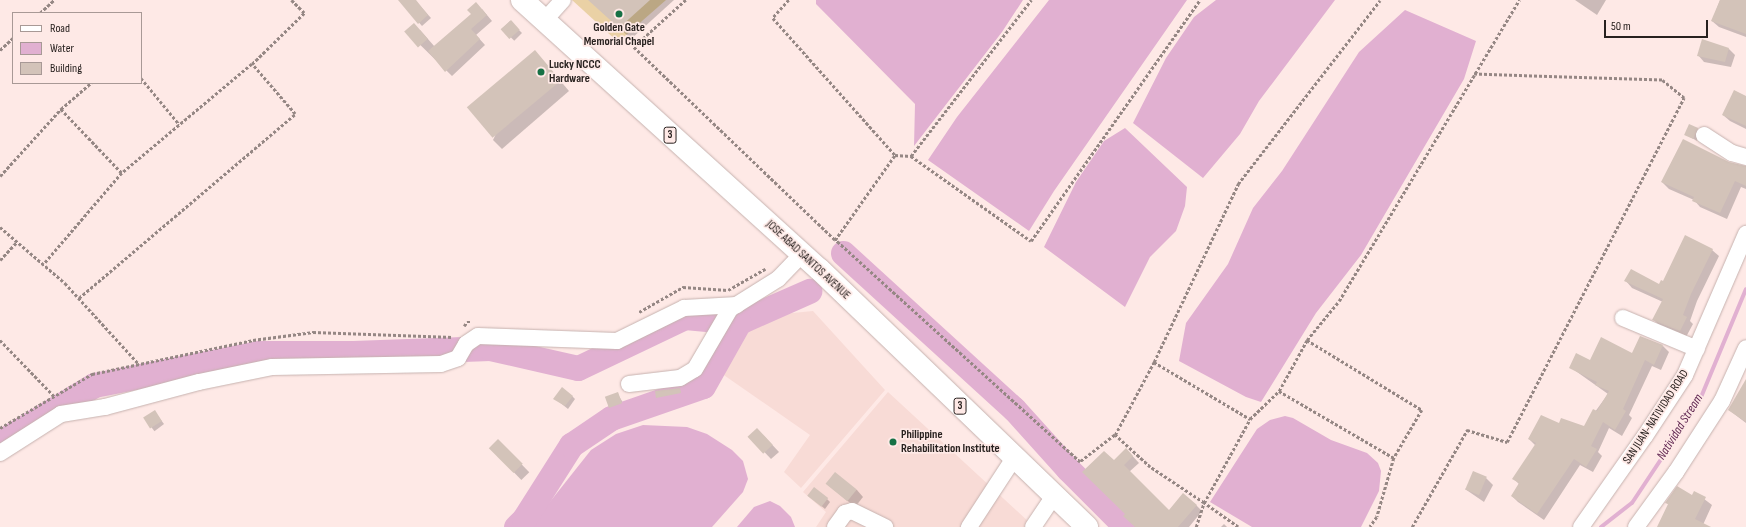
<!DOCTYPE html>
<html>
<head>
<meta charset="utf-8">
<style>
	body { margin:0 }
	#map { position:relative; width:1746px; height:527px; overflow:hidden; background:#fee9e6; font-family:"Sofia Sans Condensed",sans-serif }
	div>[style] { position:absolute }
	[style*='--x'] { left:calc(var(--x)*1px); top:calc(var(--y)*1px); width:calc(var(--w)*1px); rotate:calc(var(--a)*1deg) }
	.built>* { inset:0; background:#f8dbd6 }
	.green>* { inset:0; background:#ead1a5 }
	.water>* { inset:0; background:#e1b0d1 }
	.shadow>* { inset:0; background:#0003; transform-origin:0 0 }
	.stream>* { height:4px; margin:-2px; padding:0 2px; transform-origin:2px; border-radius:2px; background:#e1b0d1 }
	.river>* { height:25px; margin:-12.5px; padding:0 12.5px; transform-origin:12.5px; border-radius:12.5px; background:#e1b0d1 }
	.building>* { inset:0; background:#d3c3b9; transform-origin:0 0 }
	.path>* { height:2.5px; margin-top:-1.25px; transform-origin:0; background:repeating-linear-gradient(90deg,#958784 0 3px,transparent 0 5px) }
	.roads { filter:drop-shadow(0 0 1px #c6b2af) drop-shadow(0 0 1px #c6b2af) }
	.minor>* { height:16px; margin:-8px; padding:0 8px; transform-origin:8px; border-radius:8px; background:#fff }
	.highway>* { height:22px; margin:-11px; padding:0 11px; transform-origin:11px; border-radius:11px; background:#fff }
	.dots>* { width:11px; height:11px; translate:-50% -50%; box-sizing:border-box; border:2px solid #fee9e6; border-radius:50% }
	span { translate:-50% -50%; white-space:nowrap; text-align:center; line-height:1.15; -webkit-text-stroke:3.5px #fee9e6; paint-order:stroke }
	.shield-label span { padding:1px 3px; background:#fee9e6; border:1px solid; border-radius:3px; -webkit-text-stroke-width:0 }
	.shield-label { font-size:11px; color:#28211f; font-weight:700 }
	.poi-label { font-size:12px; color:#28211f; font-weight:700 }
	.left { translate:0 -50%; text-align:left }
	.street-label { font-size:12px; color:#28211f }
	.water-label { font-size:13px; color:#622853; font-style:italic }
	.legend { position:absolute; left:12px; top:12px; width:130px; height:72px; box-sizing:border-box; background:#fee9e6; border:1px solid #a89996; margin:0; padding:5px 7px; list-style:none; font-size:12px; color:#28211f }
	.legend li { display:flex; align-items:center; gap:8px; height:20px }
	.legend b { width:20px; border:1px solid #a89996 }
	.scale { position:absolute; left:1604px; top:20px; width:104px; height:18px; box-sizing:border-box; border:2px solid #28211f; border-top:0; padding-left:5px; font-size:12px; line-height:14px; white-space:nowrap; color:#28211f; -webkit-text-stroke:3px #fee9e6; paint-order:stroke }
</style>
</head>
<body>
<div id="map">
	<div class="built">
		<i style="clip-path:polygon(813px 311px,885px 390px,801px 488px,784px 472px,810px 435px,718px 371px,743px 332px,762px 316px)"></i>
		<i style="clip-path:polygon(888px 392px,1030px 523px,1027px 527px,816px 527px,826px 512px,803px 492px)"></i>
	</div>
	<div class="green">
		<i style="clip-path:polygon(572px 0,666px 0,618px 42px)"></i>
	</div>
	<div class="water">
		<i style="clip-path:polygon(816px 0,1023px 0,1002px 32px,914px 146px,915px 104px,816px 4px)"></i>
		<i style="clip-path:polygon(1049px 0,1187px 0,1054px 191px,1029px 231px,928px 160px,957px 117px)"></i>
		<i style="clip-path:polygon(1216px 0,1335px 0,1259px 101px,1240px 134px,1203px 178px,1133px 123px,1166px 58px,1194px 17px)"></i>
		<i style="clip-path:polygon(1405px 10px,1476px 41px,1464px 79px,1361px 255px,1316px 313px,1261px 402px,1246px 397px,1179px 361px,1186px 323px,1228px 264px,1253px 208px,1282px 171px,1359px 52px)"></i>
		<i style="clip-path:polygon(1125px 128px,1187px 187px,1185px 206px,1176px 231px,1150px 257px,1125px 307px,1044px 247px,1076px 182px,1104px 141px)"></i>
		<i style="clip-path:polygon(1285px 416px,1293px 418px,1331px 440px,1367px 453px,1378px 463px,1381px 471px,1379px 491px,1361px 527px,1252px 527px,1210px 502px,1257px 429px,1270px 420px)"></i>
		<i style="clip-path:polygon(643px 425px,687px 427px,707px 434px,732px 450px,743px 461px,748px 479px,743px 492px,712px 527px,530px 527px,591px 450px,616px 434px)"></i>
		<i style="clip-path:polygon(770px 501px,780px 506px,791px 517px,795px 527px,737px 527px,754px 507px)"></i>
	</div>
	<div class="shadow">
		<i style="clip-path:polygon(399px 0,415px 0,431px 18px,422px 26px)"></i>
		<i style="clip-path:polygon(590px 0,674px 0,631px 39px)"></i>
		<i style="clip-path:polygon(1575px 0,1606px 0,1597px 15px)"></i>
		<i style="clip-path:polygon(1720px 0,1746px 0,1746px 37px,1719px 27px,1712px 21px)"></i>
		<i style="clip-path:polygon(482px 9px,492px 21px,476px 35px,485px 45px,452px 76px,406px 31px,420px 30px,435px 47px)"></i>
		<i style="left:510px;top:21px;width:17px;height:11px;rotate:45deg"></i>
		<i style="clip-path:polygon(1729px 49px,1735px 55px,1731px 67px,1704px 62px,1698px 55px)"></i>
		<i style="clip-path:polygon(535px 51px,569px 91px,502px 149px,493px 140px)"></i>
		<i style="clip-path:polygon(1746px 97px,1746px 129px,1730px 121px,1723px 115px)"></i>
		<i style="clip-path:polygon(1697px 129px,1700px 132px,1697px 141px,1685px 134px)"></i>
		<i style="clip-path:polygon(1729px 163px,1746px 167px,1746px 189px,1741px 187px,1727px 219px,1700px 207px,1694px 200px,1669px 189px,1662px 182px)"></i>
		<i style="clip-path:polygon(1712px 250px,1719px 256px,1697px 301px,1690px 321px,1693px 324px,1686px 337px,1660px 326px,1654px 320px,1663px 302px,1632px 288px,1626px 281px,1659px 285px)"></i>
		<i style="clip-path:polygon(1663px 346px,1669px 352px,1661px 370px,1652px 366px,1629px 415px,1632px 418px,1622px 436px,1609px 428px,1598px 452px,1602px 456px,1593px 472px,1580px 465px,1544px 520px,1518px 502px,1512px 496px,1519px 484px,1514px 479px,1536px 446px,1529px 439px,1559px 424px,1584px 427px,1608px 394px,1570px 367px)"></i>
		<i style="clip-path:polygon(679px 389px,687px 399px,663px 404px,657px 397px)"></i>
		<i style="clip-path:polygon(1746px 389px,1746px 423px,1729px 410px)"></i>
		<i style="clip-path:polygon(617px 393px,625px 406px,613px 411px,606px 398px)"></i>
		<i style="clip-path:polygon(572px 396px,575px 399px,568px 409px,558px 401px)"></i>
		<i style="left:155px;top:412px;width:15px;height:12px;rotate:53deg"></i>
		<i style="clip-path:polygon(764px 436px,779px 452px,771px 459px,750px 437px)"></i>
		<i style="left:498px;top:440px;width:45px;height:11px;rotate:46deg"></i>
		<i style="clip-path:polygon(1126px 449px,1139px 463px,1129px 472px,1169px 511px,1196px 505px,1202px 511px,1189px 527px,1137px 527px,1084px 472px,1114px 462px)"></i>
		<i style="clip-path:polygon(1486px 478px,1493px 485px,1484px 502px,1465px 489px)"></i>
		<i style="clip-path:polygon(827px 484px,857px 490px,863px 497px,855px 507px)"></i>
		<i style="clip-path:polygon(1695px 492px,1712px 505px,1702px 527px,1658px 527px,1669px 505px,1667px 503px,1692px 496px)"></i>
		<i style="clip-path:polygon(812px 498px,827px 499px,830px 502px,825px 509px)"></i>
		<i style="clip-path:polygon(1224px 524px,1227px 527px,1221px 527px)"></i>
	</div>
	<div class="stream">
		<i style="--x:1601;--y:527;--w:39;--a:-38"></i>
		<i style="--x:1632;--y:503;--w:121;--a:-56.4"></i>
		<i style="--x:1699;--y:402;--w:122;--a:-67.4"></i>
	</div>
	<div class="river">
		<i style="--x:843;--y:253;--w:231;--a:42.4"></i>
		<i style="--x:1014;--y:409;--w:81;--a:48"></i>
		<i style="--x:1068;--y:469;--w:82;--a:45"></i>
		<i style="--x:0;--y:442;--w:110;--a:-31.2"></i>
		<i style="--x:94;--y:385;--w:167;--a:-11"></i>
		<i style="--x:258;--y:353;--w:95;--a:0"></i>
		<i style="--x:353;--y:353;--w:137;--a:-2.1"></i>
		<i style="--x:490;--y:348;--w:90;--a:12.8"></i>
		<i style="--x:578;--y:368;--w:119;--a:-25.5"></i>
		<i style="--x:685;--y:317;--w:54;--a:5.3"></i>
		<i style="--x:739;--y:322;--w:77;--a:-23.9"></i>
		<i style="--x:516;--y:527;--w:11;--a:-45"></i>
		<i style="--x:524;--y:519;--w:88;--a:-57.6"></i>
		<i style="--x:571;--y:445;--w:48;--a:-34"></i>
		<i style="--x:611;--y:418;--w:97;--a:-19.2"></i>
		<i style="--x:703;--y:386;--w:73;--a:-60.6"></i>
	</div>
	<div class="building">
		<i style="clip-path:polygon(398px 0,416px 0,428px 15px,418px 24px)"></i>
		<i style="clip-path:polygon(588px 0,650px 0,619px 28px)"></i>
		<i style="clip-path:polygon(1720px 0,1746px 0,1746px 34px,1711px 21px)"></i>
		<i style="clip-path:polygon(476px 2px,487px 15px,471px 29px,480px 39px,445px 72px,428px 51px,471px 14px,467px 10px)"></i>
		<i style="left:511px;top:20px;width:13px;height:14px;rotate:48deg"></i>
		<i style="left:414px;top:23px;width:21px;height:13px;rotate:49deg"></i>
		<i style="clip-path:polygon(1702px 39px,1729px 48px,1725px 62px,1697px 56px)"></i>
		<i style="left:535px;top:50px;width:40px;height:89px;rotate:50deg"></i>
		<i style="clip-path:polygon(1734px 90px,1746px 96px,1746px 126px,1722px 115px)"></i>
		<i style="left:1689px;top:124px;width:10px;height:12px;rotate:24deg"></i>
		<i style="clip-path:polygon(1683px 139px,1729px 162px,1746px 166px,1746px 186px,1735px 181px,1720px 213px,1692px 201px,1694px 197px,1661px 182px)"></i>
		<i style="clip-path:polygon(1685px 235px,1713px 249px,1691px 294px,1683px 315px,1687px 317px,1680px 331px,1652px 320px,1663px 299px,1624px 281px,1631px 269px,1659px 284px,1661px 280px,1663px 281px)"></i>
		<i style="clip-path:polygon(1640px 336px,1663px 345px,1654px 365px,1645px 360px,1623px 409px,1626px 411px,1615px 430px,1603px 422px,1591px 446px,1597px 449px,1586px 467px,1574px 459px,1537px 514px,1511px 496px,1519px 483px,1512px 479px,1536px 443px,1528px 439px,1541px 415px,1559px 423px,1561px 418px,1584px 426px,1593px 409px,1597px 411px,1609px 391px,1595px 385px,1597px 382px,1569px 368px,1576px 353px,1590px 360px,1601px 337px,1632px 353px)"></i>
		<i style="clip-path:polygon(1746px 379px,1746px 422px,1728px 410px)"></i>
		<i style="clip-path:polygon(562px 387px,573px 396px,565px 406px,553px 399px)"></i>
		<i style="clip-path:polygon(680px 388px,681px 393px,656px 398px,655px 391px)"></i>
		<i style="left:618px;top:392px;width:12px;height:14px;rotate:70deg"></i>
		<i style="left:155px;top:410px;width:13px;height:14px;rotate:58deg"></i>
		<i style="left:757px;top:428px;width:23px;height:13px;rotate:47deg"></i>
		<i style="left:498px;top:439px;width:35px;height:13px;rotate:45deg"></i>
		<i style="clip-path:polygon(1126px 448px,1133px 456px,1124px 465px,1169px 510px,1183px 493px,1197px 505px,1178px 527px,1135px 527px,1123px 516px,1125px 514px,1082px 472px,1104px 451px,1114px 460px)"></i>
		<i style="left:1473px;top:471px;width:15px;height:20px;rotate:23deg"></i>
		<i style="left:835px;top:472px;width:28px;height:15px;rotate:39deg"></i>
		<i style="clip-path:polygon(1677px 486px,1692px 495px,1694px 491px,1706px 497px,1695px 519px,1711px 527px,1657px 527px,1668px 504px,1665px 503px)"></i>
		<i style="left:814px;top:487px;width:18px;height:11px;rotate:38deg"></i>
	</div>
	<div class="path">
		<i style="--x:686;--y:0;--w:70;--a:137.9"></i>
		<i style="--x:634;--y:47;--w:279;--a:43.8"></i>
		<i style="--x:789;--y:0;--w:24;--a:132"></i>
		<i style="--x:773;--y:18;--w:183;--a:48.3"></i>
		<i style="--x:40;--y:13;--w:19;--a:-43"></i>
		<i style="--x:0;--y:50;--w:18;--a:-43"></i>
		<i style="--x:252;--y:64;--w:73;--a:-44.4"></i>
		<i style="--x:304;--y:13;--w:18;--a:-135"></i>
		<i style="--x:141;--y:78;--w:60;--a:50.4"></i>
		<i style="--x:61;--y:109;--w:40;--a:-41"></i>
		<i style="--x:911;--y:156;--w:197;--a:-52.4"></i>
		<i style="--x:0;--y:176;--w:91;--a:-47.7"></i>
		<i style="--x:61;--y:109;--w:88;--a:46.4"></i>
		<i style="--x:122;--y:173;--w:120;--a:130.6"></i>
		<i style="--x:0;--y:227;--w:86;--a:40.7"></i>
		<i style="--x:65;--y:283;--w:110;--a:47.6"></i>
		<i style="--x:0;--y:260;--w:25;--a:-47"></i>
		<i style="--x:79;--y:298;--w:284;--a:-40.4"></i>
		<i style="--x:295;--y:114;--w:66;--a:-130.7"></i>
		<i style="--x:252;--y:64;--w:170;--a:140"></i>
		<i style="--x:639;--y:312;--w:51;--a:-29.6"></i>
		<i style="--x:683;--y:287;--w:45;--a:3.8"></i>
		<i style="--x:728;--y:290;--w:43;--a:-29.6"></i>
		<i style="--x:464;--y:326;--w:5;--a:-53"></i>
		<i style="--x:467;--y:322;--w:5;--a:0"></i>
		<i style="--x:0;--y:340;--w:78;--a:46"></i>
		<i style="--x:1307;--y:340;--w:135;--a:31.3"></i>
		<i style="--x:1422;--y:410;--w:56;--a:120.3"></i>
		<i style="--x:1394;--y:458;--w:61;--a:106.1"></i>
		<i style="--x:1377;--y:517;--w:12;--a:125"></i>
		<i style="--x:1154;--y:362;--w:112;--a:30.7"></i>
		<i style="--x:1250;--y:419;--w:40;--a:-44"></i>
		<i style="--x:1279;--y:391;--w:58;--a:-61.2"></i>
		<i style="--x:1307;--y:340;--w:50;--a:-50.6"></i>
		<i style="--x:1339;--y:301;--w:351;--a:-59.1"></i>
		<i style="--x:1279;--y:391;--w:133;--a:30.2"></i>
		<i style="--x:0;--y:428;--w:107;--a:-30.4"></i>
		<i style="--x:92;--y:374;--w:165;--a:-11.9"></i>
		<i style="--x:253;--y:340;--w:61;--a:-7.6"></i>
		<i style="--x:313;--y:332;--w:140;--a:2"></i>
		<i style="--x:1115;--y:435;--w:83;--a:-61.9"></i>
		<i style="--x:1154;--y:362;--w:197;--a:-64.7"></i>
		<i style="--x:1238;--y:184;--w:232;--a:-52.3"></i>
		<i style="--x:1196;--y:527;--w:25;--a:-72"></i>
		<i style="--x:1204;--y:503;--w:65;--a:-146.3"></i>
		<i style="--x:1150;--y:467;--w:47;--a:-137.6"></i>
		<i style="--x:1115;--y:435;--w:44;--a:142.4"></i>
		<i style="--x:1080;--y:462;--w:331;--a:-137.8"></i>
		<i style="--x:835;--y:240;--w:104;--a:-54.8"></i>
		<i style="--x:895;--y:155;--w:16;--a:4"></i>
		<i style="--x:911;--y:156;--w:147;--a:35.3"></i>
		<i style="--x:1031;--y:241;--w:294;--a:-55"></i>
		<i style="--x:1238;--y:527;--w:42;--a:-144.8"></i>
		<i style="--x:1204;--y:503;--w:96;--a:-61.3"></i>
		<i style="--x:1412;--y:527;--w:112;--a:-60.4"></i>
		<i style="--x:1467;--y:430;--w:42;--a:16.7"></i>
		<i style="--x:1507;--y:442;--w:387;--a:-62.8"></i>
		<i style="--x:1684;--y:98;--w:28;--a:-141"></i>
		<i style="--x:1662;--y:80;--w:188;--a:-178.2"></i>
	</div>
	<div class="roads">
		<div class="minor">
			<i style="--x:544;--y:21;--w:28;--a:-48"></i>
			<i style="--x:1704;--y:135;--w:33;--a:33"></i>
			<i style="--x:1732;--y:153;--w:15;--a:16"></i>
			<i style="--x:1623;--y:318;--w:80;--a:22.7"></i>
			<i style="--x:629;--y:384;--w:51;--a:-6.7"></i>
			<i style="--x:680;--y:378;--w:17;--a:-31"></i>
			<i style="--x:695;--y:369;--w:69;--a:-59.7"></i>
			<i style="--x:730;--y:309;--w:57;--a:-32"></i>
			<i style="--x:778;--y:279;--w:35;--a:-46"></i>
			<i style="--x:0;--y:453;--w:72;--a:-32.6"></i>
			<i style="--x:61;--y:414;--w:45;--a:-9"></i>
			<i style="--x:105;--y:407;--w:97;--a:-14.9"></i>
			<i style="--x:199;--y:382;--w:75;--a:-11.6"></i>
			<i style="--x:272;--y:367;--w:169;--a:-1"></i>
			<i style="--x:441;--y:364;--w:18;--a:-19"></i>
			<i style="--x:458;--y:358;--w:16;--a:-60"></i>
			<i style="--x:466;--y:344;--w:14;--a:-34"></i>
			<i style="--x:478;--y:336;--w:139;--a:2.1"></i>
			<i style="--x:617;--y:341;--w:75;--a:-26.2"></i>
			<i style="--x:684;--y:308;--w:53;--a:-3.2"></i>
			<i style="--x:835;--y:527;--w:17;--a:-54"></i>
			<i style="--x:845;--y:513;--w:7;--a:-16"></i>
			<i style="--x:852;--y:511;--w:37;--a:26"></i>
			<i style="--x:969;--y:527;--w:82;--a:-56.9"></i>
			<i style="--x:1033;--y:527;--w:37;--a:-56"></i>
			<i style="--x:1581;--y:527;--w:111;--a:-54.9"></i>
			<i style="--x:1645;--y:436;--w:73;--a:-56.7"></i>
			<i style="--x:1685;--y:375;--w:154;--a:-66.6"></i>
			<i style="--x:1636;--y:527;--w:68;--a:-54"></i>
			<i style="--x:1676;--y:472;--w:85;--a:-57.1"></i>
			<i style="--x:1722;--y:401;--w:58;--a:-65.6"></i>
		</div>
		<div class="highway">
			<i style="--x:522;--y:0;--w:401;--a:42.2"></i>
			<i style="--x:819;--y:269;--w:372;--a:43.9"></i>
		</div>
	</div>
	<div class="dots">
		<i style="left:619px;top:14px;background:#167145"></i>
		<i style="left:541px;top:72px;background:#167145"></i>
		<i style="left:893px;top:442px;background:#167145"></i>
	</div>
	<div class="shield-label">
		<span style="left:670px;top:135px">3</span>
		<span style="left:960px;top:406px">3</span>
	</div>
	<div class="poi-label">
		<span style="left:619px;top:35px">Golden Gate<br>Memorial Chapel</span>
		<span class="left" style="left:549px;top:72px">Lucky NCCC<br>Hardware</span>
		<span class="left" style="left:901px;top:442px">Philippine<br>Rehabilitation Institute</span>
	</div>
	<div class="street-label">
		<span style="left:808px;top:260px;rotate:43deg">JOSE ABAD SANTOS AVENUE</span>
		<span style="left:1656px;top:417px;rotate:-57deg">SAN JUAN-NATIVIDAD ROAD</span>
	</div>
	<div class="water-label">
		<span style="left:1680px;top:427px;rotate:-58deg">Natividad Stream</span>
	</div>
	<ul class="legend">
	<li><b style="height:5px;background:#fff"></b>Road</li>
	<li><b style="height:11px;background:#e1b0d1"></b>Water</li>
	<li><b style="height:11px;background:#d3c3b9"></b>Building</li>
	</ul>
	<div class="scale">50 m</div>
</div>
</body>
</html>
